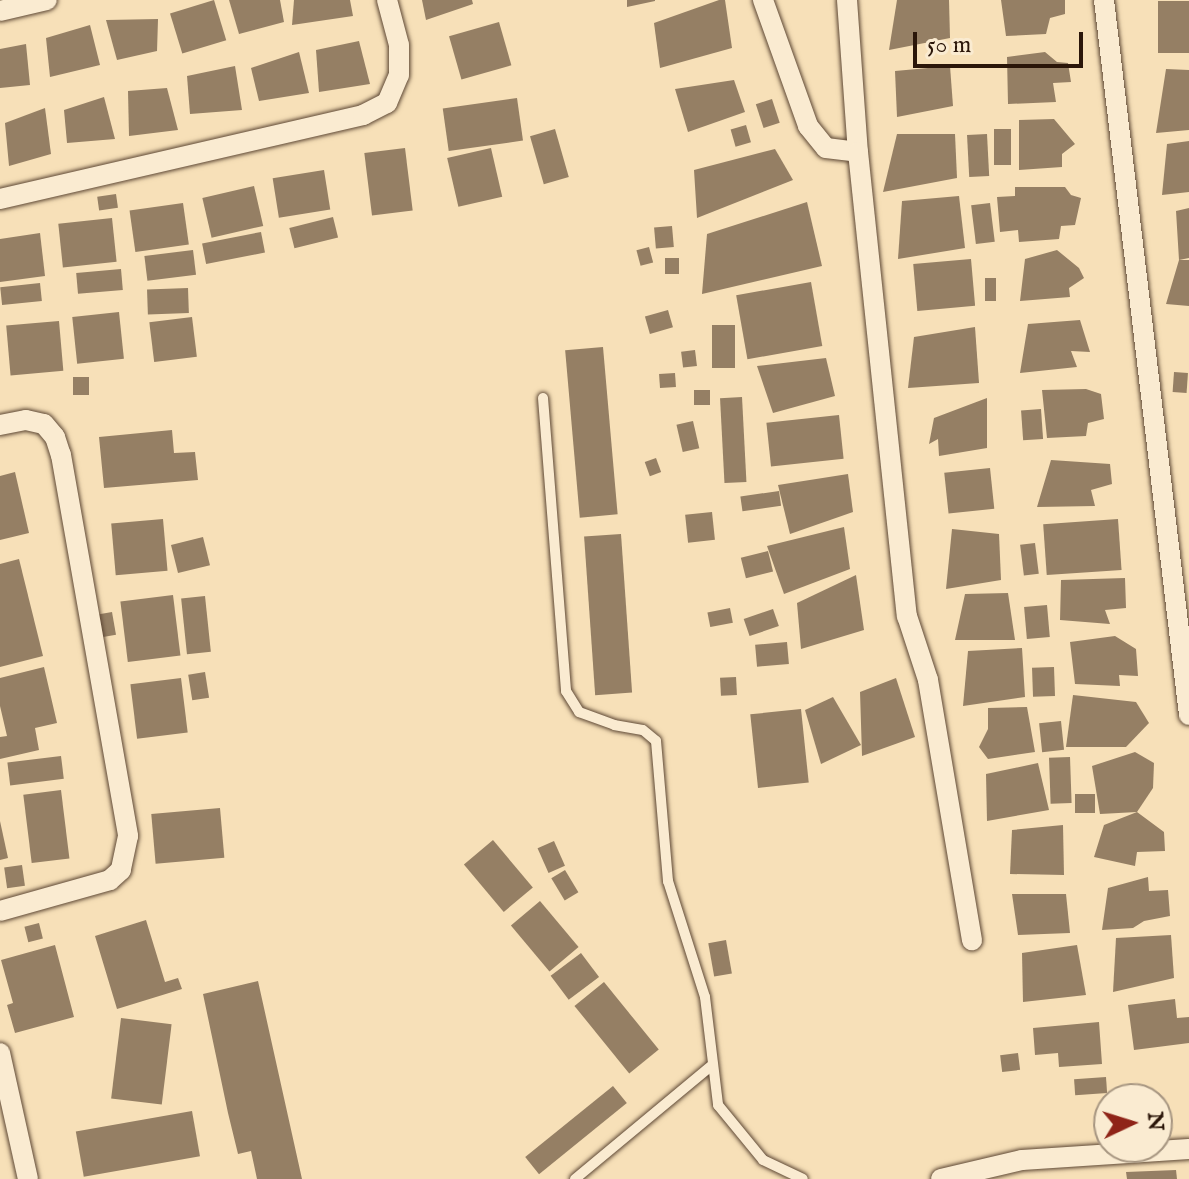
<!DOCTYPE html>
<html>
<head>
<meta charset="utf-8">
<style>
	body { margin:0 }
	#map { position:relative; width:1189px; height:1179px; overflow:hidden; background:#f7e0b8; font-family:"IM FELL English",serif }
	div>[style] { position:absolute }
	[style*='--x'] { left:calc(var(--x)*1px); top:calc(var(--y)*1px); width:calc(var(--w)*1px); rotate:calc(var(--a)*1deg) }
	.building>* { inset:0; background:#957f64; transform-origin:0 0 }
	.roads { filter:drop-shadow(0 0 2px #5e4835) drop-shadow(0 0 2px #5e4835) }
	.lane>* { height:10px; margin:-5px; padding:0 5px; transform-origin:5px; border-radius:5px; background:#faebd1 }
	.street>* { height:20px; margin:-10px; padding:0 10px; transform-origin:10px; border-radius:10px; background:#faebd1 }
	span { translate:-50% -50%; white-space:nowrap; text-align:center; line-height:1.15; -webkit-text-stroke:6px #faebd1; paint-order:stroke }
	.north { position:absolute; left:1093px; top:1083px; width:80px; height:80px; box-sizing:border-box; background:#faebd1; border:2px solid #a79681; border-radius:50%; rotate:86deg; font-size:22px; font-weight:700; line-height:32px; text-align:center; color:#2b1609 }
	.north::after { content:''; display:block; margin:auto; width:28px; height:36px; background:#8f2418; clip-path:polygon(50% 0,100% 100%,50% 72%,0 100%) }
	.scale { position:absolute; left:913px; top:32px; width:170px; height:36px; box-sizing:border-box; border:4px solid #2b1609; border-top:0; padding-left:10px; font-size:24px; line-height:28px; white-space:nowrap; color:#2b1609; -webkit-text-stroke:6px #faebd1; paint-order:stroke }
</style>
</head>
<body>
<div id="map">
	<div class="building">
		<i style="left:214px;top:0;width:42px;height:46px;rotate:73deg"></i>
		<i style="clip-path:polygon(229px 0,280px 0,284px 22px,239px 34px)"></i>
		<i style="clip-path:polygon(294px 0,350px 0,353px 16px,292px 25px)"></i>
		<i style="clip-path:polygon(422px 0,472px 0,473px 4px,426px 20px)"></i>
		<i style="clip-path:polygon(627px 0,655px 0,655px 1px,627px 7px)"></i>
		<i style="clip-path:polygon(719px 0,725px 0,732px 48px,660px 68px,654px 23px)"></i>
		<i style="clip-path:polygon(897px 0,949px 0,950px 38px,889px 50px)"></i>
		<i style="clip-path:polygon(1001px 0,1065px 0,1065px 14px,1050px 18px,1046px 34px,1006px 36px)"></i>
		<i style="left:1189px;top:1px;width:52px;height:31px;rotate:90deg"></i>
		<i style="clip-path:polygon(158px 19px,157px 51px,117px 60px,106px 20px)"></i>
		<i style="left:499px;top:22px;width:45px;height:52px;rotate:74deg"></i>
		<i style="clip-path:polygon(90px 25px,100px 65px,50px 77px,46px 38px)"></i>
		<i style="clip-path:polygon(359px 41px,370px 84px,319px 92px,316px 50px)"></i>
		<i style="clip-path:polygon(26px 44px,30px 85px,0 88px,0 49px)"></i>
		<i style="clip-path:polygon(299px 52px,309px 93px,259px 101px,251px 68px)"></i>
		<i style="clip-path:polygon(1045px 52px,1057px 62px,1068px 63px,1071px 82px,1053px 83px,1056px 102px,1008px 104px,1007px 57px)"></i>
		<i style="clip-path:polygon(235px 66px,242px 110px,190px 114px,187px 76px)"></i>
		<i style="clip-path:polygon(950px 66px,953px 106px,897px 117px,895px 71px)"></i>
		<i style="clip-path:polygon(1166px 69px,1189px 70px,1189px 130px,1156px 133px)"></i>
		<i style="clip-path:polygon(734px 80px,745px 112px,688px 132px,675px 89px)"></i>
		<i style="clip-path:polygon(167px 88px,178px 130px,129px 136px,128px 91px)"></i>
		<i style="clip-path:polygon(104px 97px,115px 139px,67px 143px,64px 110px)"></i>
		<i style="left:517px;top:98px;width:43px;height:75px;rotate:82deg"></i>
		<i style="left:772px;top:99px;width:25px;height:17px;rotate:72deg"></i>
		<i style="clip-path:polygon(45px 108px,51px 154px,9px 166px,5px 123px)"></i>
		<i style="clip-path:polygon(1054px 119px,1075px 144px,1062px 154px,1062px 167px,1019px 170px,1019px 120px)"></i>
		<i style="left:746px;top:125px;width:18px;height:16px;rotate:74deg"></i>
		<i style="left:555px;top:129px;width:50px;height:26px;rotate:74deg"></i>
		<i style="left:994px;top:129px;width:17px;height:36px"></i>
		<i style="clip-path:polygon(897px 134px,955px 134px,957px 178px,883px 192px)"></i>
		<i style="left:987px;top:134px;width:42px;height:20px;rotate:87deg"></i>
		<i style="clip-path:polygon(1189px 141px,1189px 192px,1162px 195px,1167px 144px)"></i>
		<i style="left:405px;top:148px;width:63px;height:41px;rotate:83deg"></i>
		<i style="left:491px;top:148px;width:50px;height:45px;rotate:77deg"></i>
		<i style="clip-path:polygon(775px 149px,793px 180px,697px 218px,694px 170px)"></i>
		<i style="left:324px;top:170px;width:40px;height:52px;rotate:81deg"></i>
		<i style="left:254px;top:186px;width:41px;height:53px;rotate:77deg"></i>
		<i style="clip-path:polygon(1015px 187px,1065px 187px,1071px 195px,1081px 198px,1075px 225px,1061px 226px,1059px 239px,1019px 242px,1018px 230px,1000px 232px,997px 197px,1015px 196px)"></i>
		<i style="left:116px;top:194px;width:14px;height:19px;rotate:82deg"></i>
		<i style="clip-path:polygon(959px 196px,965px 248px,898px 259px,902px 201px)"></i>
		<i style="clip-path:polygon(807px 202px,822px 266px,702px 294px,707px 234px)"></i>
		<i style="left:183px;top:203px;width:42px;height:54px;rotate:82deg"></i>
		<i style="left:990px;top:203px;width:39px;height:19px;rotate:83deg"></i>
		<i style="clip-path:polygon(1189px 208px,1189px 258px,1179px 260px,1189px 260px,1189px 306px,1166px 304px,1179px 260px,1176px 211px)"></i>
		<i style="left:333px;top:217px;width:21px;height:45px;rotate:76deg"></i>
		<i style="left:112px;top:218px;width:44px;height:54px;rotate:84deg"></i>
		<i style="left:672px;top:226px;width:21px;height:18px;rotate:85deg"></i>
		<i style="left:261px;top:232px;width:21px;height:60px;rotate:79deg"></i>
		<i style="clip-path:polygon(40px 233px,45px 276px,0 282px,0 239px)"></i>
		<i style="left:649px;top:247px;width:16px;height:13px;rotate:75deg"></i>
		<i style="left:193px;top:250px;width:25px;height:49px;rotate:83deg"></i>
		<i style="clip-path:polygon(1057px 250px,1079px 268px,1084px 278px,1069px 288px,1070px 297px,1020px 301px,1025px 259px)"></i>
		<i style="left:665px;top:258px;width:14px;height:16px"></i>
		<i style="left:971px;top:259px;width:47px;height:58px;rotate:85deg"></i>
		<i style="left:121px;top:269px;width:21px;height:45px;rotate:85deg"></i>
		<i style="left:985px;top:278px;width:11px;height:23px"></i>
		<i style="left:811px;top:282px;width:65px;height:76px;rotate:80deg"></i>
		<i style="left:40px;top:283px;width:18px;height:40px;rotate:84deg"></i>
		<i style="left:188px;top:288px;width:25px;height:41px;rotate:88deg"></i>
		<i style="left:668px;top:310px;width:18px;height:24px;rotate:74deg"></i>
		<i style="left:119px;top:312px;width:47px;height:47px;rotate:84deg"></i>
		<i style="left:192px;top:317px;width:40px;height:43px;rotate:83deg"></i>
		<i style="clip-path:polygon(1080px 320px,1090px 352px,1071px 351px,1077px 367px,1020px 373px,1028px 324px)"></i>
		<i style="left:59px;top:321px;width:50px;height:53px;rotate:85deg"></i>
		<i style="left:712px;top:325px;width:23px;height:43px"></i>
		<i style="clip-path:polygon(975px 327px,979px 383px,908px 388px,914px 337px)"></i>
		<i style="left:603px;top:347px;width:168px;height:38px;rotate:85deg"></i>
		<i style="left:695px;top:350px;width:16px;height:14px;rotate:83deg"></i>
		<i style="clip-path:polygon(826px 358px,835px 396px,773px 413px,757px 366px)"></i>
		<i style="left:1174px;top:372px;width:14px;height:20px;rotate:4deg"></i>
		<i style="left:675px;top:373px;width:14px;height:16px;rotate:86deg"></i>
		<i style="left:73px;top:377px;width:16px;height:18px"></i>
		<i style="clip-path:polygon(1086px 389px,1101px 394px,1104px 419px,1088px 423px,1086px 436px,1047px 438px,1042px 390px)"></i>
		<i style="left:694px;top:390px;width:16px;height:15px"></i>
		<i style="left:742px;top:397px;width:85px;height:22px;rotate:87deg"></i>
		<i style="clip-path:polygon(987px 398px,987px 448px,939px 456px,938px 439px,929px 444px,934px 418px)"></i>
		<i style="left:1041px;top:409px;width:30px;height:20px;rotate:86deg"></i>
		<i style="left:839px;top:415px;width:44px;height:73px;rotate:84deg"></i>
		<i style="left:693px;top:421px;width:28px;height:17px;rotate:77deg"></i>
		<i style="clip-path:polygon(172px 430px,174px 453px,195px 452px,198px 480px,104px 488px,99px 437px)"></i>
		<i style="left:656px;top:458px;width:15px;height:12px;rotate:70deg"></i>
		<i style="clip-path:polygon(1051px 460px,1110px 464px,1112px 484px,1091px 490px,1095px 506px,1037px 507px)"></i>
		<i style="left:990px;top:468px;width:41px;height:46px;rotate:84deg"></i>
		<i style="clip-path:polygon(15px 472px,29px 533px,0 540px,0 476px)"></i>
		<i style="clip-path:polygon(848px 474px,853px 512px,790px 534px,778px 485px)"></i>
		<i style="left:779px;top:491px;width:15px;height:39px;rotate:82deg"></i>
		<i style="left:712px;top:512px;width:28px;height:27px;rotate:84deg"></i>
		<i style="left:163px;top:519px;width:52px;height:52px;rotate:85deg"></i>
		<i style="left:1118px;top:519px;width:51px;height:75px;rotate:86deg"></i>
		<i style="clip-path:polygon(844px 527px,850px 569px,784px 594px,767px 546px)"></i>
		<i style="clip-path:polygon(952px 529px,999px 534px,1001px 580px,946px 589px)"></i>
		<i style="left:621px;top:534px;width:159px;height:37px;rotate:86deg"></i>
		<i style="left:203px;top:537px;width:29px;height:33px;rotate:76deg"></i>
		<i style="left:1035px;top:543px;width:31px;height:15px;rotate:83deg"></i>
		<i style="left:768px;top:551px;width:21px;height:28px;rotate:76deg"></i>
		<i style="clip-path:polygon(19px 559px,43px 656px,0 667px,0 564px)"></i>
		<i style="clip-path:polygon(856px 575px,864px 630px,801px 649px,797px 603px)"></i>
		<i style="clip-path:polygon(1125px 578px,1126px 608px,1105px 610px,1110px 624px,1060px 620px,1061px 580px)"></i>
		<i style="clip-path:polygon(1008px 593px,1015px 640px,955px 640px,965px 594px)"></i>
		<i style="left:173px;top:595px;width:61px;height:53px;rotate:83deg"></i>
		<i style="left:205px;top:596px;width:56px;height:24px;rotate:84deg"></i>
		<i style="left:1047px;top:605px;width:32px;height:23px;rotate:85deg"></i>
		<i style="left:730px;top:608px;width:15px;height:23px;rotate:79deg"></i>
		<i style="left:773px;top:609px;width:18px;height:31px;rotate:71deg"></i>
		<i style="left:112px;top:612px;width:23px;height:13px;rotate:80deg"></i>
		<i style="clip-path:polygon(1115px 636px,1136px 649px,1138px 676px,1119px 675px,1120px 686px,1075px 684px,1070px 642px)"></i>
		<i style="left:787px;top:642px;width:22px;height:32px;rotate:85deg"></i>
		<i style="clip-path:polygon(1022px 648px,1025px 697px,963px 706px,968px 651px)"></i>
		<i style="clip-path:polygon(44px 667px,57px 723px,35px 728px,39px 750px,0 759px,0 737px,7px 736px,0 706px,0 678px)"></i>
		<i style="left:1054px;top:667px;width:29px;height:22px;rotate:88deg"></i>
		<i style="left:205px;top:672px;width:26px;height:17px;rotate:81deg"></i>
		<i style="left:736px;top:677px;width:18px;height:16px;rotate:87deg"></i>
		<i style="left:181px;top:678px;width:55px;height:51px;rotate:83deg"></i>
		<i style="clip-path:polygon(896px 678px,915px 737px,862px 756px,860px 692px)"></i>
		<i style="clip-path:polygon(1073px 695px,1136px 702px,1149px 723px,1126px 747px,1066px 747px)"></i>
		<i style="clip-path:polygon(833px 697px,861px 745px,821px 764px,805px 710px)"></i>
		<i style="clip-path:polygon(1027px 707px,1035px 752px,988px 759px,979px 747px,988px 729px,988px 708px)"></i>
		<i style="left:801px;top:709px;width:74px;height:51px;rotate:84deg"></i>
		<i style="left:1061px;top:721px;width:29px;height:22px;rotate:84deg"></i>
		<i style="clip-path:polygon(1135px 752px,1154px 763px,1153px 788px,1137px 812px,1100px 814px,1092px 766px)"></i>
		<i style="left:61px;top:756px;width:23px;height:54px;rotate:83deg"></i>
		<i style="left:1070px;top:757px;width:46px;height:21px;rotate:88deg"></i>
		<i style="clip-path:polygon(1038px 763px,1049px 810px,987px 821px,986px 774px)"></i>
		<i style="left:61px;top:790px;width:69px;height:38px;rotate:83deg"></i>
		<i style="left:1075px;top:794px;width:20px;height:19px"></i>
		<i style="left:220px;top:808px;width:50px;height:69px;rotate:85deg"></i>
		<i style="clip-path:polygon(1137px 812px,1164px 832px,1165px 851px,1137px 852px,1135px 866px,1094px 857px,1104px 825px)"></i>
		<i style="clip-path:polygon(0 821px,8px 858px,0 860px)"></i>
		<i style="clip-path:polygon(1063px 825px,1064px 875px,1010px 874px,1012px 830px)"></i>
		<i style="left:493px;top:840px;width:62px;height:38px;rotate:50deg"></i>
		<i style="left:554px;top:841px;width:27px;height:18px;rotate:66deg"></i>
		<i style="left:22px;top:865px;width:21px;height:18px;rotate:82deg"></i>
		<i style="left:565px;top:870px;width:26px;height:16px;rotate:59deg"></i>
		<i style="clip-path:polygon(1148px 877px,1149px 891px,1168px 890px,1170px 916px,1144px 921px,1133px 928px,1102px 930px,1108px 888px)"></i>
		<i style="clip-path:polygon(1012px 894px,1066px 894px,1070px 933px,1018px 935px)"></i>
		<i style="left:540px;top:901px;width:60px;height:38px;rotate:50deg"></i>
		<i style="clip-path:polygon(146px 920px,165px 982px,178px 978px,182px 989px,117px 1009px,95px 936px)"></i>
		<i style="left:39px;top:923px;width:16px;height:15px;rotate:76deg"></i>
		<i style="clip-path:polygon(1171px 935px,1174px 978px,1113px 992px,1116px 938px)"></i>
		<i style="left:726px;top:940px;width:34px;height:18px;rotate:80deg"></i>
		<i style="clip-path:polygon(55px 945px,74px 1017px,15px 1033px,7px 1005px,13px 1003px,1px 960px)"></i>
		<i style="clip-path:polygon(1077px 945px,1086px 995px,1023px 1002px,1022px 953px)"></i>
		<i style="left:581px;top:953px;width:30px;height:38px;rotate:53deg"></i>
		<i style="clip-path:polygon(258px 981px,302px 1179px,257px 1179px,251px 1151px,238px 1154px,228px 1113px,203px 994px)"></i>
		<i style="left:604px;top:982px;width:87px;height:38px;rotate:51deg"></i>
		<i style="clip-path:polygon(1175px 999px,1177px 1018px,1189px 1017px,1189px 1043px,1134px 1050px,1128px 1005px)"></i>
		<i style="left:121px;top:1018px;width:51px;height:81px;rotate:7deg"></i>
		<i style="clip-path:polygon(1099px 1022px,1102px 1064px,1059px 1067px,1058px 1053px,1035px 1055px,1033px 1028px)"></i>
		<i style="left:1018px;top:1053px;width:17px;height:18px;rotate:83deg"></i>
		<i style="left:1106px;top:1077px;width:16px;height:32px;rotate:86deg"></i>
		<i style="left:613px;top:1086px;width:22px;height:113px;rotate:51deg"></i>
		<i style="left:192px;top:1111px;width:46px;height:118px;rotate:80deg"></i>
		<i style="clip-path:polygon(1176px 1170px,1177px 1179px,1127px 1179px,1126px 1172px)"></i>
	</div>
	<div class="roads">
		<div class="lane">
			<i style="--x:543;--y:398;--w:294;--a:85.5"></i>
			<i style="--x:566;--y:691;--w:25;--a:58"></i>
			<i style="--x:579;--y:712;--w:37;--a:20"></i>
			<i style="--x:614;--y:725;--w:29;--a:10"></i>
			<i style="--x:643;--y:730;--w:17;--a:40"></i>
			<i style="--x:656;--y:741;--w:141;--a:85.1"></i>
			<i style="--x:668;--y:881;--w:122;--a:72.3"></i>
			<i style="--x:705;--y:997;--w:109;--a:83.1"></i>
			<i style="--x:718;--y:1105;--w:71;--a:50.7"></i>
			<i style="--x:763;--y:1160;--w:44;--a:25.4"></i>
			<i style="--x:575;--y:1179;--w:177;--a:-39.7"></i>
		</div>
		<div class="street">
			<i style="--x:763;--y:0;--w:134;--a:70.3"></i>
			<i style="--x:808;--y:126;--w:28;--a:51"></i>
			<i style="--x:826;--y:148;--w:32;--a:7"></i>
			<i style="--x:847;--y:0;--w:152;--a:85.9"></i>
			<i style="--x:858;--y:152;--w:467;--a:84"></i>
			<i style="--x:907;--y:616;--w:67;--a:71.8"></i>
			<i style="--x:928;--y:680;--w:264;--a:80.4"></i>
			<i style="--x:1104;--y:0;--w:720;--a:83.22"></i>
			<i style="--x:0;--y:11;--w:48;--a:-13.2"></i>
			<i style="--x:0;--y:199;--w:373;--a:-13"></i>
			<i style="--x:363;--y:115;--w:27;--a:-27"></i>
			<i style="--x:387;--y:103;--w:30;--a:-67"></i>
			<i style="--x:399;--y:75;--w:30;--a:-90"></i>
			<i style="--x:399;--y:45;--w:47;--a:-104.9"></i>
			<i style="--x:0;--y:425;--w:26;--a:-11"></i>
			<i style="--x:26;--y:420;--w:18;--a:13"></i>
			<i style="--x:44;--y:424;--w:17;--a:50"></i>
			<i style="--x:55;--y:437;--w:19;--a:72"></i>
			<i style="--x:61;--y:455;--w:387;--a:80"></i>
			<i style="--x:128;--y:836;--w:35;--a:102"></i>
			<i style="--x:121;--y:870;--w:15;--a:138"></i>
			<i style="--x:110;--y:880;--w:114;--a:164.3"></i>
			<i style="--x:0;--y:1053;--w:129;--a:77.5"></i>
			<i style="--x:941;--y:1179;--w:83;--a:-13.2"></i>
			<i style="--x:1022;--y:1160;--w:167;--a:-3.8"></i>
		</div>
	</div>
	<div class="north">N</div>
	<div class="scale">50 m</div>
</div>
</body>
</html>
